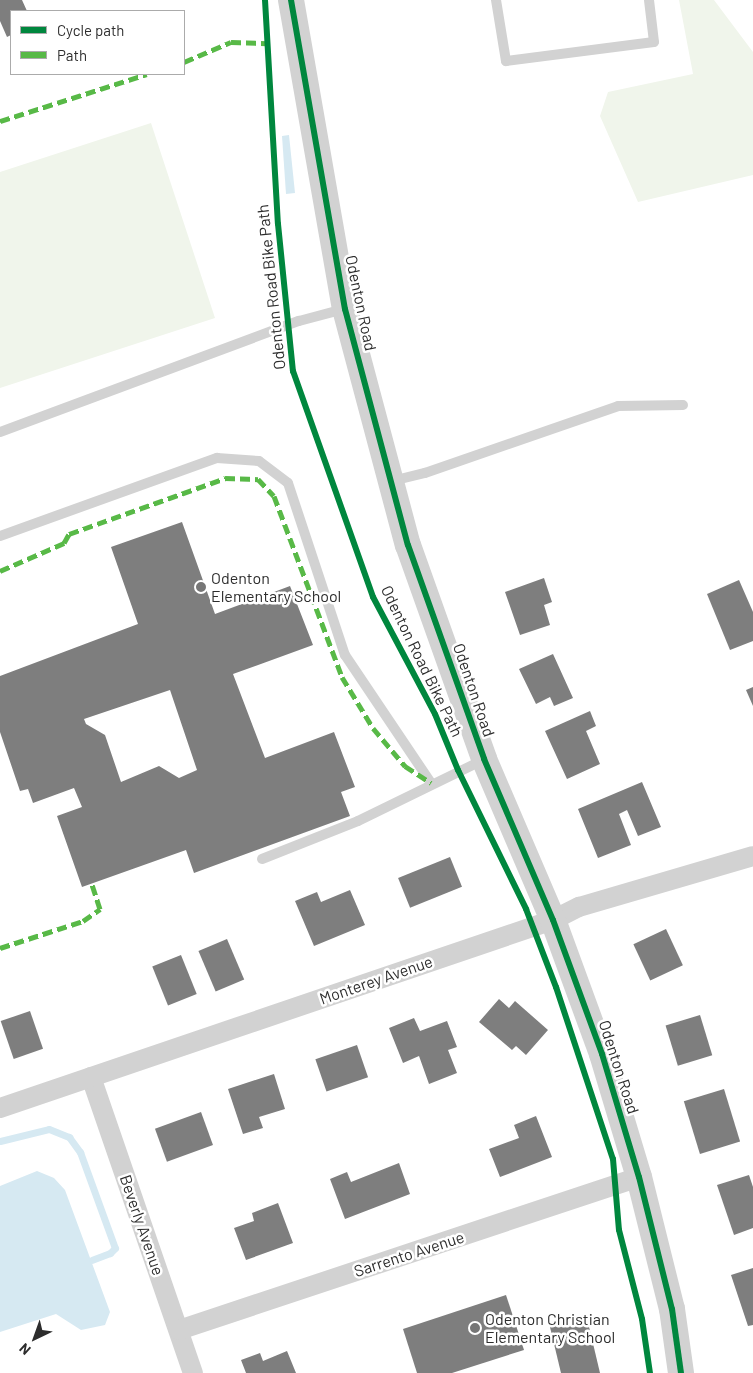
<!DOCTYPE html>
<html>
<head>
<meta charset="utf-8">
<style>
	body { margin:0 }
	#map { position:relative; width:753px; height:1373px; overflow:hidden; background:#fff; font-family:Barlow,sans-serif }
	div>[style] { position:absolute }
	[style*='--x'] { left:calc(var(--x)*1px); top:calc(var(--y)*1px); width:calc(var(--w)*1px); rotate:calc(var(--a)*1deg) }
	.green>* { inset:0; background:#f0f5eb }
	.water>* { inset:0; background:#d6e9f2 }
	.stream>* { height:7px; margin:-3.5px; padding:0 3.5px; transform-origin:3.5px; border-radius:3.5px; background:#d6e9f2 }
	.building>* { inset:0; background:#7e7e7e; transform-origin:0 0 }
	.service>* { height:10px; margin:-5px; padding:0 5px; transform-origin:5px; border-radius:5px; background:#d2d2d2 }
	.minor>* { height:20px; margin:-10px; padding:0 10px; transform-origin:10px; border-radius:10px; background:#d2d2d2 }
	.tertiary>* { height:26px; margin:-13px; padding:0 13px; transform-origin:13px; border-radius:13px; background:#d2d2d2 }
	.quiet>* { height:5px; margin-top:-2.5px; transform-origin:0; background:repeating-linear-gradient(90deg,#58b947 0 10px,transparent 0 15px) }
	.cycleway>* { height:6px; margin:-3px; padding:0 3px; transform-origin:3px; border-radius:3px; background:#00873e }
	.dots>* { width:14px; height:14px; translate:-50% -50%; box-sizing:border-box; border:2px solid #fff; border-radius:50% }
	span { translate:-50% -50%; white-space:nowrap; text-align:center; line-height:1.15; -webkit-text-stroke:5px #fff; paint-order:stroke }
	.street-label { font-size:16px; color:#2d2d2d }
	.poi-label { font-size:16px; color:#2d2d2d }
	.left { translate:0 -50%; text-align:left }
	.legend { position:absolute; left:10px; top:10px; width:175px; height:65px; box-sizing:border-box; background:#fff; border:1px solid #ababab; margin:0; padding:6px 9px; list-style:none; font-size:15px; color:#2d2d2d }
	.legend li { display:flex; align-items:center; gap:10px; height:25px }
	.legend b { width:25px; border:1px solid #ababab }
	.north { position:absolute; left:10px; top:1313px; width:50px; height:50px; -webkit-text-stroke:4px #fff; paint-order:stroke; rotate:222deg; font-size:14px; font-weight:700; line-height:20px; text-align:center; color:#2d2d2d }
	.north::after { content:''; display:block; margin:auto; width:18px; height:22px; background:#2d2d2d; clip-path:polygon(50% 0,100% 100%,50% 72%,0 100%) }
</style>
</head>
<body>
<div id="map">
	<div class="green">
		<i style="clip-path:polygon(679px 0,714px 0,753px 52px,753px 175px,638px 202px,600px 116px,608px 92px,693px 74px)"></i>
		<i style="clip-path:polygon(151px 123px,215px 318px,0 388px,0 172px)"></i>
	</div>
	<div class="water">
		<i style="clip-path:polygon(289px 135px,295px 193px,286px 194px,282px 136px)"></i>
		<i style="clip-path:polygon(37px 1171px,54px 1178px,65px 1190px,110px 1312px,105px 1325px,81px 1330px,56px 1314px,0 1332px,0 1186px)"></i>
	</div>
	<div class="stream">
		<i style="--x:0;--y:1141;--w:50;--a:-13.8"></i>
		<i style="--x:49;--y:1129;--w:22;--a:22"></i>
		<i style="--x:69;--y:1137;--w:19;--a:54"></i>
		<i style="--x:80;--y:1152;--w:102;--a:70"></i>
		<i style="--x:115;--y:1248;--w:7;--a:135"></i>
		<i style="--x:110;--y:1253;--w:19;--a:159"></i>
	</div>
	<div class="building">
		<i style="clip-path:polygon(0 0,22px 0,27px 11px,11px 11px,11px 35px,7px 37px,0 21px)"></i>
		<i style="clip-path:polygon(evenodd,182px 522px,215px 614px,290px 586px,313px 645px,233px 674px,265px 758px,334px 732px,355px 787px,341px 792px,350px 816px,194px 873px,186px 850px,82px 887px,57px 816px,82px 807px,74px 788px,33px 803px,28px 789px,20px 791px,0 732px,0 676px,138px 624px,111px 547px,182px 522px,170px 690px,197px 770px,179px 778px,159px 766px,121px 782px,105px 735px,86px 724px,84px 719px,170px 690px)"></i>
		<i style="clip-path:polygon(544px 578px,552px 602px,544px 605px,550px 625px,520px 635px,505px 592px)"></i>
		<i style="clip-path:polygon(739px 580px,753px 612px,753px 641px,730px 650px,707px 594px)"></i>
		<i style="clip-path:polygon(553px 654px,573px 698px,554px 706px,550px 697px,536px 704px,519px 669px)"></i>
		<i style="clip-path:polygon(753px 687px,753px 706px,746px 690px)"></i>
		<i style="clip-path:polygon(590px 711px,596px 726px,586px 731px,600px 764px,567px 779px,545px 731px)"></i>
		<i style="clip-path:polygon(642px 782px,661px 827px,638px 836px,627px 810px,619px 814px,631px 845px,598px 858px,578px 809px)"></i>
		<i style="left:450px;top:857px;width:32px;height:56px;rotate:68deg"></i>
		<i style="clip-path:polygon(350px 890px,365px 925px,314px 946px,295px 901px,317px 892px,321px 902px)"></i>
		<i style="left:666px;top:929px;width:40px;height:36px;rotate:65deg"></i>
		<i style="left:227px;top:939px;width:44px;height:31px;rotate:67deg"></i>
		<i style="left:181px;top:955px;width:42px;height:31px;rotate:68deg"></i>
		<i style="clip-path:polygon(499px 999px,509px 1008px,515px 1001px,548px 1030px,526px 1055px,516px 1046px,512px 1050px,479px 1022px)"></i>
		<i style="left:30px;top:1011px;width:40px;height:31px;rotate:71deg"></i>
		<i style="left:700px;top:1015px;width:42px;height:36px;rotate:73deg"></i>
		<i style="clip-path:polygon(414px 1018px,420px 1031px,447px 1021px,457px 1047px,448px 1050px,457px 1073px,429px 1084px,419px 1056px,403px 1063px,389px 1028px)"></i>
		<i style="left:357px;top:1045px;width:34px;height:44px;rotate:71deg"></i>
		<i style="clip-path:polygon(274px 1074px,285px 1109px,259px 1117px,263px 1128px,243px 1134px,228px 1089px)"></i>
		<i style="left:724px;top:1089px;width:55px;height:42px;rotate:73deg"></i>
		<i style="left:201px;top:1112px;width:35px;height:49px;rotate:70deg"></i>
		<i style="clip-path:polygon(536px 1116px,552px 1157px,500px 1177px,489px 1149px,519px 1138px,514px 1125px)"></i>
		<i style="clip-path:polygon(399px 1163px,410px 1194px,345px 1219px,330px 1179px,347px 1172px,351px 1182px)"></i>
		<i style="clip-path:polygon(749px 1175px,753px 1187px,753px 1228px,734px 1235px,717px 1185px)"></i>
		<i style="clip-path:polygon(278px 1203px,293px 1243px,246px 1260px,234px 1228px,254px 1221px,252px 1213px)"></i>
		<i style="clip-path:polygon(753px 1268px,753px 1325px,748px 1326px,731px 1275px)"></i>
		<i style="clip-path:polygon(506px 1295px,524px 1350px,452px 1373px,417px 1373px,403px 1329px)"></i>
		<i style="clip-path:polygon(586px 1314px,600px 1373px,561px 1373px,549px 1323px)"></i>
		<i style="clip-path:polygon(287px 1351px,296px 1373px,246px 1373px,241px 1360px,260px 1353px,263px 1361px)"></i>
	</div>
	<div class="service">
		<i style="--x:496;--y:0;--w:62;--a:80.7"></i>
		<i style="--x:506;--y:61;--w:149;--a:-7.3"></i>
		<i style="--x:654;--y:42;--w:42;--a:-96.8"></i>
		<i style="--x:0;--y:432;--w:319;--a:-20.4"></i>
		<i style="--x:299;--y:321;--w:47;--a:-14.9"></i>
		<i style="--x:392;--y:481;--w:34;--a:-14"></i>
		<i style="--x:425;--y:473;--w:204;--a:-19.1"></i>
		<i style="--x:618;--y:406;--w:65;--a:-0.9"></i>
		<i style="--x:0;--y:536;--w:231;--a:-19.8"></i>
		<i style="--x:217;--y:458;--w:42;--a:4.1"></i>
		<i style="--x:259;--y:461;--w:36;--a:37"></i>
		<i style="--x:288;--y:483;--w:181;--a:71.7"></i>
		<i style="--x:345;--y:655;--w:154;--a:56.1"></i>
		<i style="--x:262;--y:859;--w:103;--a:-21.6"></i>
		<i style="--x:358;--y:821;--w:139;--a:-26"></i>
	</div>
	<div class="minor">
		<i style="--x:91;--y:1077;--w:313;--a:71"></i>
		<i style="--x:0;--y:1108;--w:584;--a:-18.78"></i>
		<i style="--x:553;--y:920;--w:29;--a:-27"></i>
		<i style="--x:579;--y:907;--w:181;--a:-16.3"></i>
		<i style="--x:179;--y:1330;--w:485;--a:-18.4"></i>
	</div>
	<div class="tertiary">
		<i style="--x:291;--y:0;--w:314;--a:80.1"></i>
		<i style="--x:345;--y:309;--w:244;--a:75.1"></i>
		<i style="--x:408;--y:545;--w:227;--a:70.4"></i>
		<i style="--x:484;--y:759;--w:175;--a:66.8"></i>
		<i style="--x:553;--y:920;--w:143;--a:69.9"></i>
		<i style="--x:602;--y:1054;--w:128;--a:73.3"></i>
		<i style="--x:639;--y:1177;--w:136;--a:76"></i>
		<i style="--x:672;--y:1309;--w:65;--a:82"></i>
	</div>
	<div class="quiet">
		<i style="--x:184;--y:62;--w:51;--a:-23.1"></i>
		<i style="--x:231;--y:42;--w:36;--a:2"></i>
		<i style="--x:0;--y:121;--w:154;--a:-17.7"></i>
		<i style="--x:0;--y:571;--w:70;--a:-23.6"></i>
		<i style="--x:64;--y:543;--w:10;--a:-61"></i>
		<i style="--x:69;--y:534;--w:166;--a:-19.7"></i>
		<i style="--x:225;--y:478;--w:33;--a:2"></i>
		<i style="--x:258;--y:479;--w:23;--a:47"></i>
		<i style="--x:274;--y:496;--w:193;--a:69.4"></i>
		<i style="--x:342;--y:677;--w:60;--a:58.7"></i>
		<i style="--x:373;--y:728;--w:50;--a:49.9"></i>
		<i style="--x:405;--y:766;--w:31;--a:33"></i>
		<i style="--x:0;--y:948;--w:87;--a:-18"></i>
		<i style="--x:83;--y:921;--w:21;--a:-35"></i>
		<i style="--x:100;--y:909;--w:26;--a:-108"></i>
	</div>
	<div class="cycleway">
		<i style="--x:265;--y:0;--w:224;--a:86.7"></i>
		<i style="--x:278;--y:224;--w:148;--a:84.2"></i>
		<i style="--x:293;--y:371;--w:240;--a:70.5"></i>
		<i style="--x:373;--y:597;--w:132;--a:62.1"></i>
		<i style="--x:435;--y:714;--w:61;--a:67.7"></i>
		<i style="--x:458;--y:770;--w:155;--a:63.9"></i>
		<i style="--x:526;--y:909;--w:84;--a:69"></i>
		<i style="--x:556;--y:987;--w:181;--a:71.7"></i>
		<i style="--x:613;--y:1159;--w:71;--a:85.2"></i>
		<i style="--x:619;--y:1230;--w:92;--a:75.5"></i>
		<i style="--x:642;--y:1319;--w:55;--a:81.6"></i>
		<i style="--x:291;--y:0;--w:314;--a:80.1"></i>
		<i style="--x:345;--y:309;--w:244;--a:75.1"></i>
		<i style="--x:408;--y:545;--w:227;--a:70.4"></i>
		<i style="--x:484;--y:759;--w:175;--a:66.8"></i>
		<i style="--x:553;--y:920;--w:143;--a:69.9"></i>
		<i style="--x:602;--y:1054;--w:128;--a:73.3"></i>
		<i style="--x:639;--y:1177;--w:136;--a:76"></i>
		<i style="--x:672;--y:1309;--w:65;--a:82"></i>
	</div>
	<div class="dots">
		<i style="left:201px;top:587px;background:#767676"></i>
		<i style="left:475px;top:1328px;background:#767676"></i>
	</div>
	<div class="street-label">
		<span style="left:271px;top:287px;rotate:-96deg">Odenton Road Bike Path</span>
		<span style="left:361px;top:303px;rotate:78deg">Odenton Road</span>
		<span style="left:422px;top:661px;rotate:64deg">Odenton Road Bike Path</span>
		<span style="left:474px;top:690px;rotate:71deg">Odenton Road</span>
		<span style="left:376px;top:980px;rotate:-19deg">Monterey Avenue</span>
		<span style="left:619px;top:1067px;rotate:72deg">Odenton Road</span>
		<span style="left:142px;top:1225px;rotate:71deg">Beverly Avenue</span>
		<span style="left:409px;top:1254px;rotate:-18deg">Sarrento Avenue</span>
	</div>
	<div class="poi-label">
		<span class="left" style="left:211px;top:587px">Odenton<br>Elementary School</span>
		<span class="left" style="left:485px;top:1328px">Odenton Christian<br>Elementary School</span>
	</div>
	<ul class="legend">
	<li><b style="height:6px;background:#00873e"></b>Cycle path</li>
	<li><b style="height:6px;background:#58b947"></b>Path</li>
	</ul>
	<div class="north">N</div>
</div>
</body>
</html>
